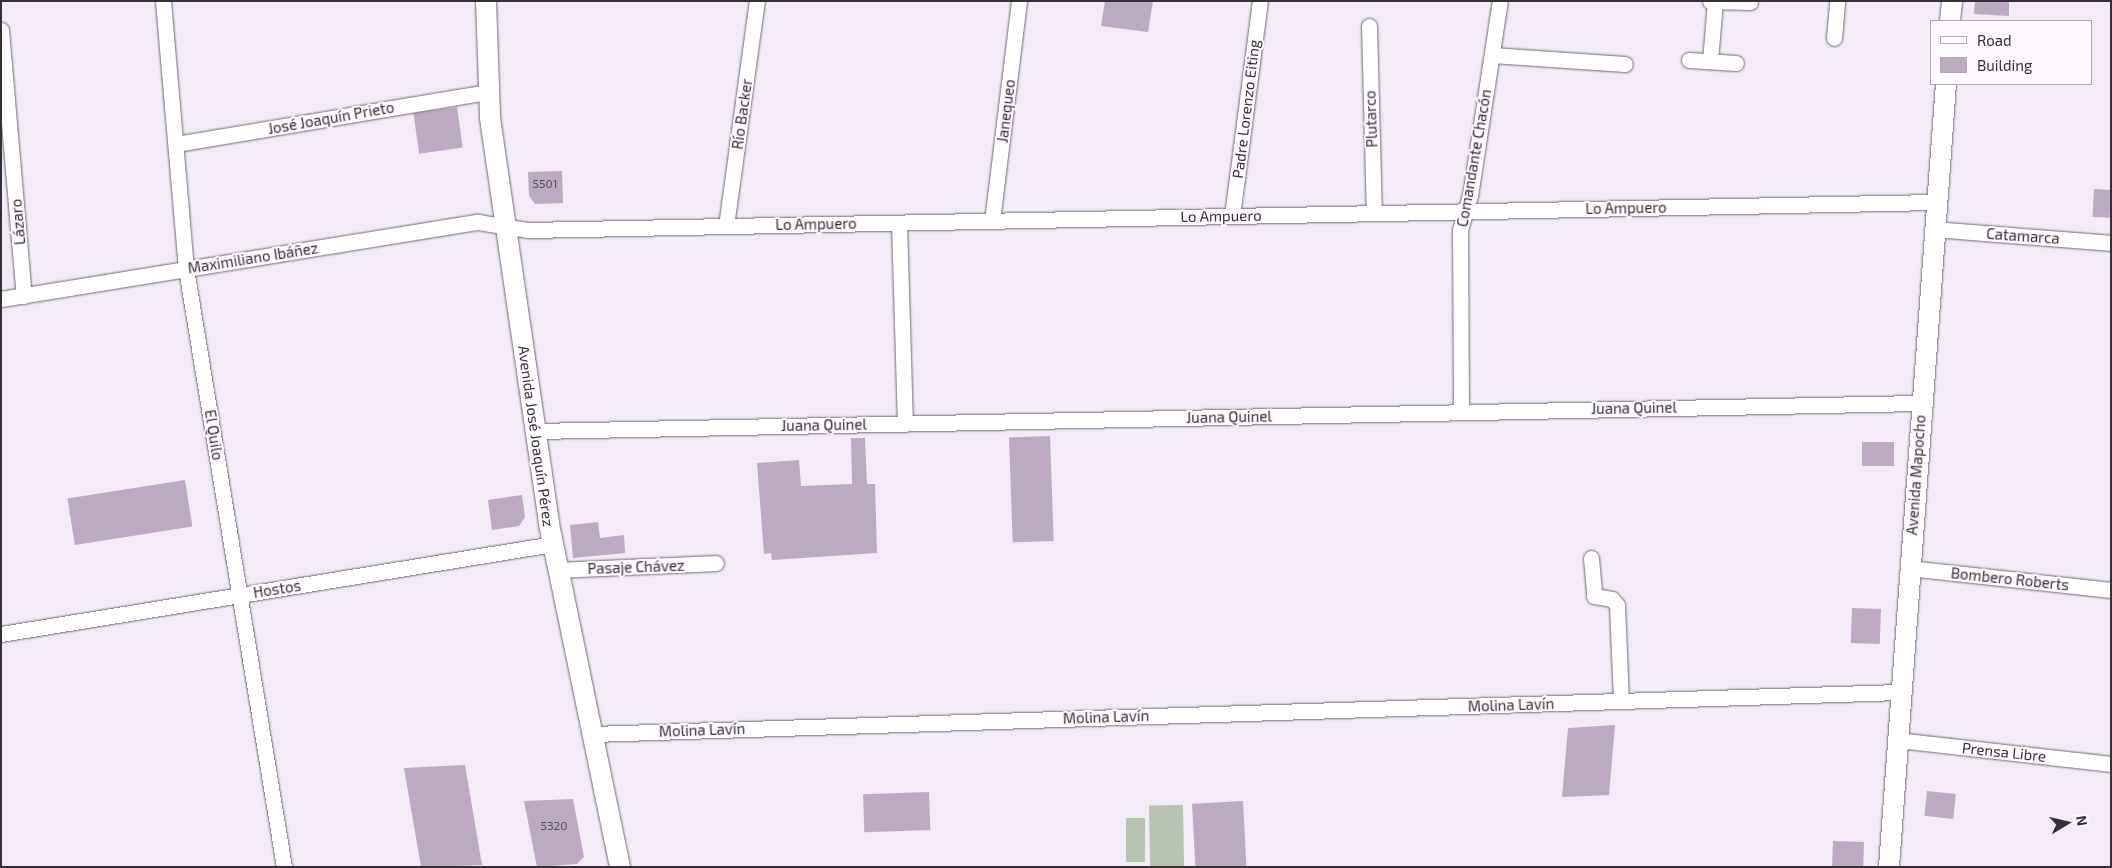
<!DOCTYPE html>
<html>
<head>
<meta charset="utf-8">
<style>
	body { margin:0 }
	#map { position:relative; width:2112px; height:868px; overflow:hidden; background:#f3ebf7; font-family:"Exo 2",sans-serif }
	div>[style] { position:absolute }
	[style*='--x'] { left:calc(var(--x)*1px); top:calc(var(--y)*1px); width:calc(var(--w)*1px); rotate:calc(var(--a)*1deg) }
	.green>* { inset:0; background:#b6c4b1; transform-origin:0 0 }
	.building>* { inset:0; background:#bca9c2; transform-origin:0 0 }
	.roads { filter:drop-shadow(0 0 1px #6f6772) drop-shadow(0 0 1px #6f6772) }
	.minor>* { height:15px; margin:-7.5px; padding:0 7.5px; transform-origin:7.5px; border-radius:7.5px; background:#fff }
	.major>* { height:20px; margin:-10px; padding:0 10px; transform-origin:10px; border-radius:10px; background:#fff }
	span { translate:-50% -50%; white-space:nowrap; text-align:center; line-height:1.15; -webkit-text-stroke:4px #fefaff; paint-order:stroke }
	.number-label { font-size:12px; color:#564e58 }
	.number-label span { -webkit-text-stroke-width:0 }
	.street-label { font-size:15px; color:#343035 }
	.frame { position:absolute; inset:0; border:2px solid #343035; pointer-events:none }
	.legend { position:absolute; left:1930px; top:20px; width:162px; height:65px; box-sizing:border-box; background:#fefaff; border:1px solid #ada9ae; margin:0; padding:6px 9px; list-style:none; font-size:15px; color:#343035 }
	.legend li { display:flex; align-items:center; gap:10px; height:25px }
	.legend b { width:25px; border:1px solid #ada9ae }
	.north { position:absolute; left:2042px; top:798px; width:50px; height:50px; -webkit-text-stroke:4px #fefaff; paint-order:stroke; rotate:81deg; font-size:14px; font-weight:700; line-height:20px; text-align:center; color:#343035 }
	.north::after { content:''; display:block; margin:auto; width:18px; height:22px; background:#343035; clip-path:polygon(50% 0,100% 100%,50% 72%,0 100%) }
</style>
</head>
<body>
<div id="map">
	<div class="green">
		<i style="left:1183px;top:805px;width:62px;height:34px;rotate:89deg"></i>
		<i style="left:1126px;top:818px;width:19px;height:44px"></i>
	</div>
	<div class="building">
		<i style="clip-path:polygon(1105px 1px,1153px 1px,1148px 32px,1101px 26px)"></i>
		<i style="clip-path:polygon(1975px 1px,2009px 1px,2009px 16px,1974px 14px)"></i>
		<i style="left:457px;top:107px;width:41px;height:44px;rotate:82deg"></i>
		<i style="clip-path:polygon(562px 171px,563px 203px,535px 204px,529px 196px,528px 172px)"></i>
		<i style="left:2094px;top:189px;width:17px;height:28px;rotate:3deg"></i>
		<i style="left:1050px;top:436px;width:105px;height:41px;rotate:88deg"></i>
		<i style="clip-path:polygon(851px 438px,865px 438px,867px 484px,875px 484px,877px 553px,772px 560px,771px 553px,764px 554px,757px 463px,799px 460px,801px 486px,852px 484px)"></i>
		<i style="left:1862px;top:442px;width:32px;height:24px"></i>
		<i style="left:185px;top:480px;width:47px;height:119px;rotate:81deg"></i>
		<i style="clip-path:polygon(522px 495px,525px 517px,519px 526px,492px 530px,488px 500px)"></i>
		<i style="clip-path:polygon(598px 522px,600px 538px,624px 535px,625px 553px,573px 558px,570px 525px)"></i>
		<i style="left:1852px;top:608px;width:29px;height:35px;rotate:2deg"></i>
		<i style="clip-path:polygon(1615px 725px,1609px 795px,1562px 797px,1568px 728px)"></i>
		<i style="clip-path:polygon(465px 765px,482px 865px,421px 867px,404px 768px)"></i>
		<i style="left:1927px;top:791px;width:29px;height:25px;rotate:6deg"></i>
		<i style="left:929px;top:792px;width:38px;height:66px;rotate:88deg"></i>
		<i style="clip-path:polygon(573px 799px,584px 857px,577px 864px,537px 867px,524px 801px)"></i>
		<i style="left:1243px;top:801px;width:66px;height:51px;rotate:87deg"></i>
		<i style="left:1833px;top:841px;width:31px;height:26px;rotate:2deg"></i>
	</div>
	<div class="roads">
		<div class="minor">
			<i style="--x:163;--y:1;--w:269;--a:85.1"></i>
			<i style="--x:186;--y:269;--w:606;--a:80.69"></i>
			<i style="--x:1710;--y:1;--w:40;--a:1.4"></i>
			<i style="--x:1369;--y:26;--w:187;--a:88.5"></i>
			<i style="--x:1;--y:30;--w:267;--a:85.1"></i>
			<i style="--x:1834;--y:38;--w:37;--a:-85"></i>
			<i style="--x:1492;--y:55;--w:133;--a:3.9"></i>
			<i style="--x:1689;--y:60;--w:47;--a:3.7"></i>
			<i style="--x:1710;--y:61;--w:60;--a:-85.2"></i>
			<i style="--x:176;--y:144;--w:315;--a:-9.5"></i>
			<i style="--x:1232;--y:216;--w:217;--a:-82.6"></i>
			<i style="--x:992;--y:221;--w:222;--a:-83"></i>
			<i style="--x:899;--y:223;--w:201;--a:88.3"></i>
			<i style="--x:726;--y:226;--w:227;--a:-82.2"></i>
			<i style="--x:1934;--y:229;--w:178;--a:4.5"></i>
			<i style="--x:1;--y:299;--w:483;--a:-9.2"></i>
			<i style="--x:478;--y:222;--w:51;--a:9.1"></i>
			<i style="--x:528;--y:230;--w:1409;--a:-1.14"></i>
			<i style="--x:1461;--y:412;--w:182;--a:-90.3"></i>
			<i style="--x:1460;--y:230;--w:35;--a:-74"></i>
			<i style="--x:1470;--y:196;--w:197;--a:-81.3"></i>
			<i style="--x:536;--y:431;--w:1385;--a:-1.16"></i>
			<i style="--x:1591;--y:558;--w:38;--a:85"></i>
			<i style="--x:1594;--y:596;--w:18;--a:9"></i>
			<i style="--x:1612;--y:599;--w:8;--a:50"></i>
			<i style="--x:1617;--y:605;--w:96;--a:87.6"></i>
			<i style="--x:1909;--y:568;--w:203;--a:6.2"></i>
			<i style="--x:557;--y:570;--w:159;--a:-2.5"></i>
			<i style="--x:1;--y:634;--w:559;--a:-9.26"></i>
			<i style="--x:592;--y:734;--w:1308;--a:-1.84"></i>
			<i style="--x:1897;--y:740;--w:215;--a:6.4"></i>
		</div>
		<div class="major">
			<i style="--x:486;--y:1;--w:117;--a:88"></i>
			<i style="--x:490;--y:118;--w:410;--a:81.7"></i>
			<i style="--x:549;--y:524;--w:350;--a:78.3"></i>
			<i style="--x:1950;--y:21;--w:20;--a:-84"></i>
			<i style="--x:1889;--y:867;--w:785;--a:-85.84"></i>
		</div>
	</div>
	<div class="number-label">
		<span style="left:545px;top:184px">5501</span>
		<span style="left:554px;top:826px">5320</span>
	</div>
	<div class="street-label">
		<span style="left:1246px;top:109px;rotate:-83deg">Padre Lorenzo Eiting</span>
		<span style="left:1006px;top:111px;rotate:-83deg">Janequeo</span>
		<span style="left:742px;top:114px;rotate:-82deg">Río Backer</span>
		<span style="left:331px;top:118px;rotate:-10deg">José Joaquín Prieto</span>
		<span style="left:1371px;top:119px;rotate:-92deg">Plutarco</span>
		<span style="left:1474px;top:158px;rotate:-80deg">Comandante Chacón</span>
		<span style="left:1626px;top:208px;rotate:-1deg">Lo Ampuero</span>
		<span style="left:1221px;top:216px;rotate:-1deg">Lo Ampuero</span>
		<span style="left:18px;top:222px;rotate:-95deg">Lázaro</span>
		<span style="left:816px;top:224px;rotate:-1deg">Lo Ampuero</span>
		<span style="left:2023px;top:236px;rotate:4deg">Catamarca</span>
		<span style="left:253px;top:258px;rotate:-9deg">Maximiliano Ibáñez</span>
		<span style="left:1634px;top:408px;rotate:-1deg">Juana Quinel</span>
		<span style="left:1229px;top:417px;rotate:-1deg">Juana Quinel</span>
		<span style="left:824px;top:425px;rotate:-1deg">Juana Quinel</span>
		<span style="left:214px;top:435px;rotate:81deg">El Quilo</span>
		<span style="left:536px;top:436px;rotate:82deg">Avenida José Joaquín Pérez</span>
		<span style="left:1916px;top:475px;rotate:-86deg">Avenida Mapocho</span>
		<span style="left:636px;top:567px;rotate:-2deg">Pasaje Chávez</span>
		<span style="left:2010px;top:579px;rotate:6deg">Bombero Roberts</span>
		<span style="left:277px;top:589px;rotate:-9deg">Hostos</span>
		<span style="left:1511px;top:705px;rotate:-2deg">Molina Lavín</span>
		<span style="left:1106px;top:717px;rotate:-2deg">Molina Lavín</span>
		<span style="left:702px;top:730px;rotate:-2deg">Molina Lavín</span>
		<span style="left:2004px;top:752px;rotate:6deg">Prensa Libre</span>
	</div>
	<div class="frame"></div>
	<ul class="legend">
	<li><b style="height:6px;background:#fff"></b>Road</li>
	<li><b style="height:14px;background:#bca9c2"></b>Building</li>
	</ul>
	<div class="north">N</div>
</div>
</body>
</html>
